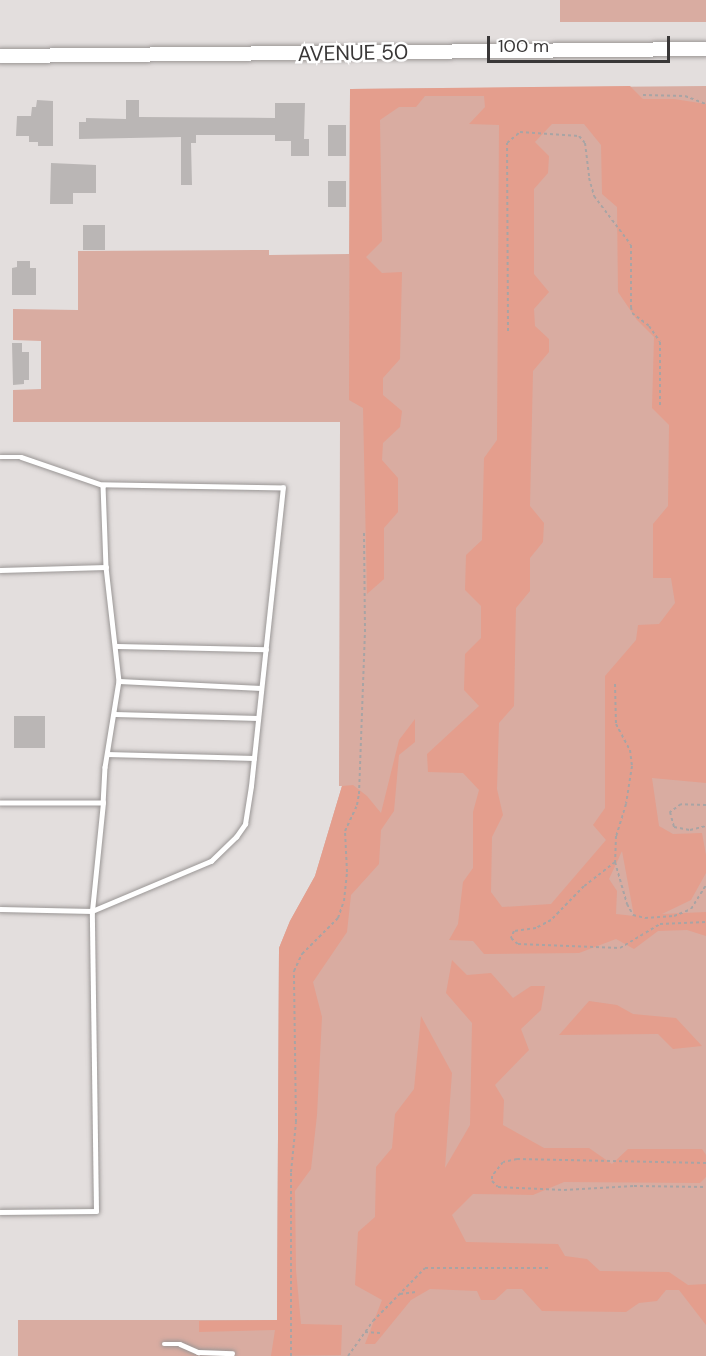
<!DOCTYPE html>
<html>
<head>
<meta charset="utf-8">
<style>
	body { margin:0 }
	#map { position:relative; width:706px; height:1356px; overflow:hidden; background:#e3dedd; font-family:"DM Sans",sans-serif }
	div>[style] { position:absolute }
	[style*='--x'] { left:calc(var(--x)*1px); top:calc(var(--y)*1px); width:calc(var(--w)*1px); rotate:calc(var(--a)*1deg) }
	.green>* { inset:0; background:#d9aca1; transform-origin:0 0 }
	.forest>* { inset:0; background:#e49e8d }
	.building>* { inset:0; background:#bab6b5; transform-origin:0 0 }
	.path>* { height:2px; margin-top:-1px; transform-origin:0; background:repeating-linear-gradient(90deg,#a8a4a4 0 3px,transparent 0 6px) }
	.roads { filter:drop-shadow(0 0 2px #9a9695) drop-shadow(0 0 2px #9a9695) }
	.service>* { height:4.5px; margin:-2.25px; padding:0 2.25px; transform-origin:2.25px; border-radius:2.25px; background:#fff }
	.secondary>* { height:14px; margin:-7px; padding:0 7px; transform-origin:7px; border-radius:7px; background:#fff }
	span { translate:-50% -50%; white-space:nowrap; text-align:center; line-height:1.15; -webkit-text-stroke:5px #fff; paint-order:stroke }
	.street-label { font-size:21px; color:#393737 }
	.scale { position:absolute; left:487px; top:36px; width:183px; height:27px; box-sizing:border-box; border:3px solid #393737; border-top:0; padding-left:8px; font-size:18px; line-height:21px; white-space:nowrap; color:#393737; -webkit-text-stroke:4px #fff; paint-order:stroke }
</style>
</head>
<body>
<div id="map">
	<div class="green">
		<i style="left:560px;top:0;width:146px;height:22px"></i>
		<i style="clip-path:polygon(706px 86px,706px 1356px,18px 1356px,18px 1320px,277px 1320px,279px 948px,290px 921px,315px 876px,342px 786px,339px 786px,340px 422px,13px 422px,13px 390px,41px 389px,41px 341px,13px 340px,13px 309px,78px 310px,78px 251px,269px 250px,269px 255px,349px 254px,350px 89px)"></i>
	</div>
	<div class="forest">
		<i style="clip-path:polygon(evenodd,630px 86px,643px 99px,674px 99px,706px 104px,706px 783px,652px 778px,659px 826px,673px 834px,702px 833px,706px 855px,706px 873px,691px 900px,662px 914px,706px 912px,706px 936px,687px 930px,658px 931px,634px 949px,616px 939px,579px 953px,484px 954px,473px 941px,449px 940px,458px 924px,463px 882px,473px 868px,473px 812px,479px 790px,463px 773px,428px 772px,427px 754px,479px 706px,464px 690px,465px 654px,481px 638px,481px 606px,465px 590px,466px 555px,482px 540px,484px 458px,497px 440px,499px 125px,469px 124px,485px 107px,484px 96px,425px 96px,416px 107px,399px 107px,380px 120px,382px 241px,366px 257px,382px 273px,402px 272px,400px 359px,383px 378px,383px 395px,402px 411px,400px 427px,383px 443px,382px 460px,398px 478px,398px 512px,384px 528px,384px 579px,367px 594px,363px 408px,349px 400px,350px 89px,630px 86px,552px 124px,584px 124px,601px 145px,602px 194px,617px 207px,618px 292px,637px 320px,654px 337px,652px 408px,669px 425px,668px 506px,653px 524px,653px 578px,671px 578px,675px 603px,659px 624px,638px 625px,636px 640px,605px 676px,605px 808px,593px 825px,606px 840px,551px 904px,502px 907px,491px 892px,492px 837px,503px 815px,497px 789px,499px 723px,514px 706px,516px 608px,530px 591px,530px 558px,543px 542px,544px 523px,530px 506px,533px 371px,549px 352px,549px 339px,535px 326px,534px 309px,549px 292px,534px 274px,534px 189px,548px 173px,549px 156px,535px 142px,552px 124px,630px 86px,622px 851px,634px 916px,616px 914px,617px 891px,609px 879px,622px 851px)"></i>
		<i style="clip-path:polygon(415px 719px,415px 742px,399px 755px,394px 811px,381px 830px,379px 864px,351px 895px,347px 932px,313px 982px,322px 1017px,317px 1115px,311px 1169px,295px 1191px,296px 1270px,301px 1324px,342px 1325px,341px 1355px,271px 1356px,275px 1330px,199px 1332px,199px 1321px,277px 1320px,279px 948px,290px 921px,315px 876px,342px 786px,353px 785px,367px 796px,381px 813px,399px 740px)"></i>
		<i style="clip-path:polygon(452px 960px,467px 975px,491px 973px,513px 998px,531px 986px,545px 986px,541px 1010px,521px 1029px,529px 1050px,495px 1085px,504px 1100px,503px 1125px,544px 1148px,589px 1148px,612px 1164px,628px 1149px,702px 1149px,706px 1155px,706px 1177px,700px 1183px,564px 1182px,533px 1195px,473px 1194px,452px 1215px,466px 1242px,558px 1244px,565px 1256px,587px 1259px,600px 1271px,669px 1272px,688px 1285px,706px 1284px,706px 1325px,679px 1290px,666px 1290px,657px 1301px,639px 1303px,626px 1312px,542px 1311px,522px 1289px,507px 1289px,495px 1300px,481px 1300px,477px 1291px,430px 1289px,411px 1300px,375px 1344px,365px 1344px,382px 1300px,355px 1285px,358px 1232px,375px 1217px,376px 1167px,392px 1148px,395px 1114px,414px 1089px,421px 1016px,452px 1073px,445px 1168px,470px 1125px,472px 1023px,446px 993px)"></i>
		<i style="clip-path:polygon(589px 1001px,617px 1005px,633px 1014px,676px 1018px,702px 1046px,673px 1049px,658px 1034px,559px 1035px)"></i>
	</div>
	<div class="building">
		<i style="clip-path:polygon(37px 100px,53px 101px,53px 146px,38px 146px,38px 142px,29px 142px,29px 136px,16px 136px,17px 116px,31px 116px,32px 107px,36px 107px)"></i>
		<i style="clip-path:polygon(126px 100px,139px 100px,139px 117px,275px 118px,275px 103px,305px 103px,304px 139px,309px 139px,309px 156px,291px 156px,291px 141px,275px 141px,275px 135px,196px 135px,196px 143px,191px 143px,192px 185px,181px 185px,181px 137px,79px 139px,79px 122px,86px 122px,86px 118px,126px 119px)"></i>
		<i style="left:328px;top:125px;width:18px;height:31px"></i>
		<i style="clip-path:polygon(51px 163px,96px 165px,96px 193px,73px 193px,73px 204px,50px 204px)"></i>
		<i style="left:328px;top:181px;width:18px;height:26px"></i>
		<i style="left:83px;top:225px;width:22px;height:25px"></i>
		<i style="clip-path:polygon(17px 261px,30px 261px,30px 268px,36px 268px,36px 295px,12px 295px,12px 268px,17px 267px)"></i>
		<i style="clip-path:polygon(12px 343px,22px 343px,22px 352px,29px 352px,29px 380px,24px 380px,24px 384px,13px 385px)"></i>
		<i style="left:14px;top:716px;width:31px;height:32px"></i>
	</div>
	<div class="path">
		<i style="--x:643;--y:95;--w:42;--a:1.4"></i>
		<i style="--x:685;--y:96;--w:22;--a:21"></i>
		<i style="--x:508;--y:331;--w:188;--a:-90.3"></i>
		<i style="--x:507;--y:143;--w:17;--a:-40"></i>
		<i style="--x:520;--y:132;--w:59;--a:3.9"></i>
		<i style="--x:579;--y:136;--w:9;--a:49"></i>
		<i style="--x:585;--y:143;--w:35;--a:83"></i>
		<i style="--x:589;--y:178;--w:19;--a:74"></i>
		<i style="--x:594;--y:196;--w:61;--a:52.9"></i>
		<i style="--x:631;--y:245;--w:62;--a:90"></i>
		<i style="--x:631;--y:307;--w:6;--a:81"></i>
		<i style="--x:632;--y:313;--w:21;--a:37"></i>
		<i style="--x:649;--y:326;--w:19;--a:55"></i>
		<i style="--x:660;--y:342;--w:63;--a:90"></i>
		<i style="--x:615;--y:684;--w:40;--a:88.6"></i>
		<i style="--x:616;--y:724;--w:30;--a:62"></i>
		<i style="--x:630;--y:750;--w:16;--a:83"></i>
		<i style="--x:632;--y:766;--w:38;--a:99"></i>
		<i style="--x:626;--y:804;--w:34;--a:107"></i>
		<i style="--x:616;--y:836;--w:26;--a:92"></i>
		<i style="--x:615;--y:862;--w:39;--a:142"></i>
		<i style="--x:584;--y:886;--w:47;--a:134.1"></i>
		<i style="--x:551;--y:920;--w:17;--a:152"></i>
		<i style="--x:536;--y:928;--w:22;--a:172"></i>
		<i style="--x:514;--y:931;--w:8;--a:113"></i>
		<i style="--x:511;--y:938;--w:9;--a:41"></i>
		<i style="--x:518;--y:944;--w:102;--a:2.2"></i>
		<i style="--x:620;--y:948;--w:47;--a:-31"></i>
		<i style="--x:660;--y:924;--w:46;--a:-2.5"></i>
		<i style="--x:706;--y:805;--w:25;--a:-178"></i>
		<i style="--x:681;--y:804;--w:14;--a:144"></i>
		<i style="--x:670;--y:812;--w:16;--a:75"></i>
		<i style="--x:674;--y:827;--w:16;--a:11"></i>
		<i style="--x:690;--y:830;--w:16;--a:-14"></i>
		<i style="--x:615;--y:862;--w:44;--a:74.1"></i>
		<i style="--x:627;--y:904;--w:13;--a:61"></i>
		<i style="--x:633;--y:915;--w:12;--a:14"></i>
		<i style="--x:645;--y:918;--w:29;--a:-4"></i>
		<i style="--x:674;--y:916;--w:18;--a:-22"></i>
		<i style="--x:691;--y:909;--w:28;--a:-58"></i>
		<i style="--x:706;--y:1163;--w:189;--a:-178.8"></i>
		<i style="--x:517;--y:1159;--w:14;--a:168"></i>
		<i style="--x:503;--y:1162;--w:18;--a:128"></i>
		<i style="--x:492;--y:1176;--w:5;--a:90"></i>
		<i style="--x:492;--y:1181;--w:8;--a:45"></i>
		<i style="--x:498;--y:1187;--w:66;--a:2.6"></i>
		<i style="--x:564;--y:1190;--w:70;--a:-3.3"></i>
		<i style="--x:634;--y:1186;--w:72;--a:0.8"></i>
		<i style="--x:400;--y:1294;--w:16;--a:-7"></i>
		<i style="--x:365;--y:1332;--w:15;--a:4"></i>
		<i style="--x:291;--y:1356;--w:184;--a:-90"></i>
		<i style="--x:291;--y:1172;--w:50;--a:-84.3"></i>
		<i style="--x:296;--y:1122;--w:151;--a:-90.8"></i>
		<i style="--x:294;--y:971;--w:19;--a:-65"></i>
		<i style="--x:302;--y:954;--w:51;--a:-45"></i>
		<i style="--x:338;--y:918;--w:18;--a:-71"></i>
		<i style="--x:344;--y:901;--w:29;--a:-84"></i>
		<i style="--x:347;--y:872;--w:41;--a:-92.8"></i>
		<i style="--x:345;--y:831;--w:29;--a:-65"></i>
		<i style="--x:357;--y:805;--w:11;--a:-80"></i>
		<i style="--x:359;--y:794;--w:162;--a:-87.9"></i>
		<i style="--x:365;--y:632;--w:99;--a:-90.6"></i>
		<i style="--x:348;--y:1356;--w:43;--a:-54.5"></i>
		<i style="--x:373;--y:1321;--w:74;--a:-45.5"></i>
		<i style="--x:425;--y:1268;--w:125;--a:0"></i>
	</div>
	<div class="roads">
		<div class="service">
			<i style="--x:0;--y:457;--w:21;--a:0"></i>
			<i style="--x:21;--y:457;--w:87;--a:18.9"></i>
			<i style="--x:103;--y:485;--w:82;--a:87.9"></i>
			<i style="--x:0;--y:570;--w:106;--a:-1.6"></i>
			<i style="--x:106;--y:567;--w:115;--a:83.5"></i>
			<i style="--x:119;--y:681;--w:87;--a:99.2"></i>
			<i style="--x:105;--y:767;--w:36;--a:93"></i>
			<i style="--x:103;--y:803;--w:103;--a:180"></i>
			<i style="--x:117;--y:646;--w:149;--a:1.2"></i>
			<i style="--x:119;--y:681;--w:142;--a:2.8"></i>
			<i style="--x:115;--y:714;--w:143;--a:1.6"></i>
			<i style="--x:107;--y:754;--w:147;--a:1.6"></i>
			<i style="--x:0;--y:909;--w:92;--a:1.2"></i>
			<i style="--x:92;--y:911;--w:109;--a:-84.2"></i>
			<i style="--x:0;--y:1212;--w:96;--a:-0.6"></i>
			<i style="--x:96;--y:1211;--w:300;--a:-90.8"></i>
			<i style="--x:92;--y:911;--w:129;--a:-22.8"></i>
			<i style="--x:211;--y:861;--w:35;--a:-44"></i>
			<i style="--x:236;--y:837;--w:16;--a:-55"></i>
			<i style="--x:245;--y:824;--w:38;--a:-81"></i>
			<i style="--x:251;--y:786;--w:300;--a:-83.9"></i>
			<i style="--x:283;--y:488;--w:180;--a:-179"></i>
			<i style="--x:164;--y:1344;--w:16;--a:0"></i>
			<i style="--x:180;--y:1344;--w:20;--a:24"></i>
			<i style="--x:198;--y:1352;--w:34;--a:2"></i>
		</div>
		<div class="secondary">
			<i style="--x:0;--y:56;--w:706;--a:-0.57"></i>
		</div>
	</div>
	<div class="street-label">
		<span style="left:353px;top:53px;rotate:-1deg">AVENUE 50</span>
	</div>
	<div class="scale">100 m</div>
</div>
</body>
</html>
